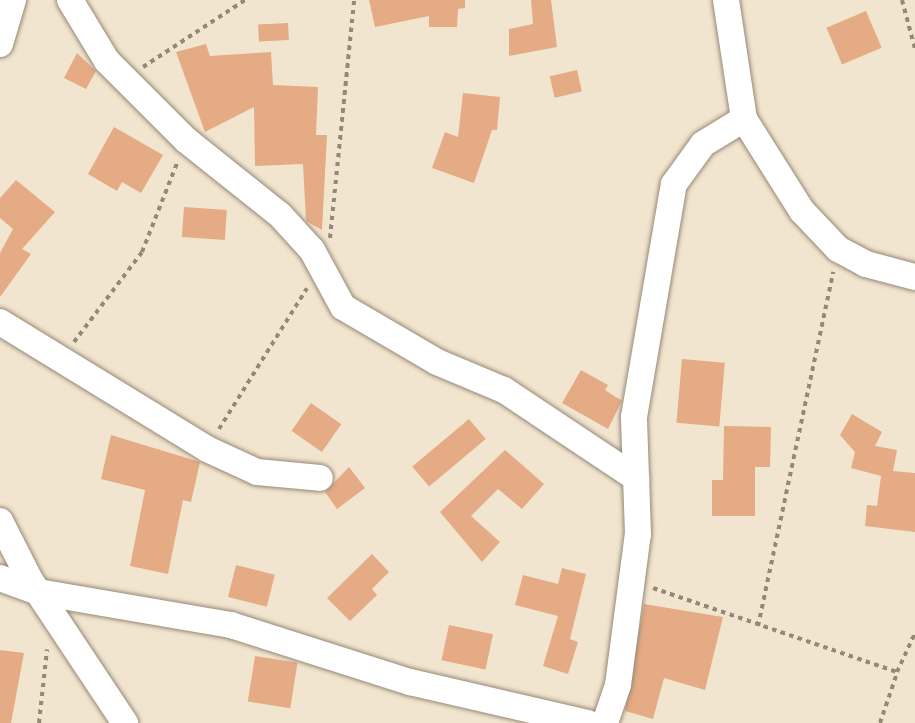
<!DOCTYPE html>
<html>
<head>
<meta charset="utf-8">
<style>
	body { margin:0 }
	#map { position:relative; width:915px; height:723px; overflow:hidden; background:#f2e5cf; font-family:Mali,sans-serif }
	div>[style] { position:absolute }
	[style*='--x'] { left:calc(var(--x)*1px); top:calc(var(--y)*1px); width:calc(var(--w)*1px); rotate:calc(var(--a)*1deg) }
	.building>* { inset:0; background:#e4ab85; transform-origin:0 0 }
	.path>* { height:4px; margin-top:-2px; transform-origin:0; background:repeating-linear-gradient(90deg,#968876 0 4.5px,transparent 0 9px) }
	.roads { filter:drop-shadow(0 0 2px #968876) drop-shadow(0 0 2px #968876) }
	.minor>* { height:26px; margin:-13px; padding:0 13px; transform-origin:13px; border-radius:13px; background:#fff }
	span { translate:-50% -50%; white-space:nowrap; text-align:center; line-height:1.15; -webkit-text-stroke:4.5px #f6f6f2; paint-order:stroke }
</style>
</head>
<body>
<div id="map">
	<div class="building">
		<i style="clip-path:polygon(369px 0,465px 0,465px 8px,458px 9px,457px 27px,429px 27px,429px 16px,375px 27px)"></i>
		<i style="clip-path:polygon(531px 0,551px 0,557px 47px,509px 56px,509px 29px,533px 24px)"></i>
		<i style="left:866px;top:11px;width:40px;height:43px;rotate:67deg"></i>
		<i style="left:288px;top:23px;width:17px;height:30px;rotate:87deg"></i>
		<i style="clip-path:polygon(206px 44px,210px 56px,271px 52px,273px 85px,318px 87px,316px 135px,327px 135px,322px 230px,306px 221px,303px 164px,255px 166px,254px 107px,205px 132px,176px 52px)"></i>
		<i style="clip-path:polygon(77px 53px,96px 71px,86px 89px,64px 78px)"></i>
		<i style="left:577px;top:70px;width:22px;height:28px;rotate:77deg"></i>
		<i style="clip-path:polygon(463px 93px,500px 97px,497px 130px,492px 130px,474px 183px,432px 168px,445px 132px,458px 137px)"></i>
		<i style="clip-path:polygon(114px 127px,163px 155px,141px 193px,122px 182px,117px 191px,88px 174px)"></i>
		<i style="clip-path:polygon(16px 180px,55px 212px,22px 249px,31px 254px,0 297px,0 253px,13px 229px,0 218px,0 198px)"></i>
		<i style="left:184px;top:207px;width:43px;height:30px;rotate:4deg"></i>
		<i style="left:682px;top:359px;width:43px;height:64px;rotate:5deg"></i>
		<i style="clip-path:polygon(581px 370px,608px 385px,605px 390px,622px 401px,608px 429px,562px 403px)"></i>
		<i style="left:311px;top:403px;width:37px;height:34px;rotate:35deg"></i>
		<i style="clip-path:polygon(852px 414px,882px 432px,875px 446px,897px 450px,893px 471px,915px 473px,915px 532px,865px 526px,867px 505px,877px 506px,881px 476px,851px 468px,855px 452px,840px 435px)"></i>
		<i style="left:469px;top:419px;width:26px;height:74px;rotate:50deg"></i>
		<i style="clip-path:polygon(724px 426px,771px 427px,770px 467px,755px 467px,755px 516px,712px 516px,712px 480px,723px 480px)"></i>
		<i style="clip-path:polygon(111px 435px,200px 462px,191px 502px,183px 500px,168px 574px,130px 566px,145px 490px,101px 479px)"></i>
		<i style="clip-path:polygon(505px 450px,544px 484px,522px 509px,498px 489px,471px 516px,500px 542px,482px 562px,440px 512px)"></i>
		<i style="clip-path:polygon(349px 467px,365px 488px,337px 509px,325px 492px)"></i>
		<i style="clip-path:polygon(372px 554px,389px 572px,372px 589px,377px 595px,350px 621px,327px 598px)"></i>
		<i style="left:236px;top:565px;width:40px;height:33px;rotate:14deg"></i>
		<i style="clip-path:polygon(562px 568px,586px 574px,570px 639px,578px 642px,568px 674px,543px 666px,558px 616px,515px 605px,523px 575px,558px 584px)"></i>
		<i style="clip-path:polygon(644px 604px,723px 617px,705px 690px,664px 678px,653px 719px,625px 711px)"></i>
		<i style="left:449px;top:625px;width:45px;height:36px;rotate:12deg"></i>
		<i style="clip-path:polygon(0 650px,24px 653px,11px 723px,0 723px)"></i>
		<i style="left:255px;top:656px;width:43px;height:46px;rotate:9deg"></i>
	</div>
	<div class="path">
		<i style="--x:902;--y:0;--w:51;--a:75.1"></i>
		<i style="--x:143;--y:67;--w:122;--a:-33.3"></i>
		<i style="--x:330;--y:238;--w:239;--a:-84.2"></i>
		<i style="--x:74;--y:342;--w:113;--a:-52.9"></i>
		<i style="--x:142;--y:252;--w:96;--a:-68.5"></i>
		<i style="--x:219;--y:429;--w:166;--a:-58"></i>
		<i style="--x:653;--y:588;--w:258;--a:19"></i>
		<i style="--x:897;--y:672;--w:43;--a:-65.2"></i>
		<i style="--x:758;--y:626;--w:362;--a:-78"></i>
		<i style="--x:39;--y:723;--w:74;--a:-83.8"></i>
		<i style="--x:880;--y:723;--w:53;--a:-71.2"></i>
	</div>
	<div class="roads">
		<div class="minor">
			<i style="--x:70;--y:0;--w:71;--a:58.8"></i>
			<i style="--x:107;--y:61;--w:112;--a:45"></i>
			<i style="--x:186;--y:140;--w:120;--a:38.6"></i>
			<i style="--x:280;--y:215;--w:47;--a:47.6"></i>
			<i style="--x:312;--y:250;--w:65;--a:61.5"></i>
			<i style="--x:343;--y:307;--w:109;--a:30.3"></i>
			<i style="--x:437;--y:362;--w:73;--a:22.7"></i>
			<i style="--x:504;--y:390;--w:159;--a:33.7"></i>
			<i style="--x:726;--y:0;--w:120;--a:81.4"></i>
			<i style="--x:744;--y:119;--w:109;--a:57.8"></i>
			<i style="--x:802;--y:211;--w:52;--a:46.5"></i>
			<i style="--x:838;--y:249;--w:32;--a:28"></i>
			<i style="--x:866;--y:264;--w:51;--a:14.9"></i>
			<i style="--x:0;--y:44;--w:46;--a:-73.5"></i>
			<i style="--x:0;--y:322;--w:243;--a:31.5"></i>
			<i style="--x:207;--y:449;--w:55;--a:24.7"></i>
			<i style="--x:257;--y:472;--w:63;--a:5.4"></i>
			<i style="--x:0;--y:521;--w:66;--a:63"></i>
			<i style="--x:30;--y:580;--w:172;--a:56.4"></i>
			<i style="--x:0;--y:578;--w:40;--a:20.2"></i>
			<i style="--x:38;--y:592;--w:196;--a:9.7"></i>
			<i style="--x:231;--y:625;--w:188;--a:17.7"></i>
			<i style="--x:410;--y:682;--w:182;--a:13"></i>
			<i style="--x:605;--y:723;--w:40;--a:-71.1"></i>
			<i style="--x:618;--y:685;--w:152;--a:-82.5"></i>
			<i style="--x:638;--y:534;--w:117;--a:-92"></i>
			<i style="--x:634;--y:417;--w:236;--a:-80.3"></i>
			<i style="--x:674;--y:184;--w:49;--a:-54.1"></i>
			<i style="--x:703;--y:144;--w:48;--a:-31.4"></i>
		</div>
	</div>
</div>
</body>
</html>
